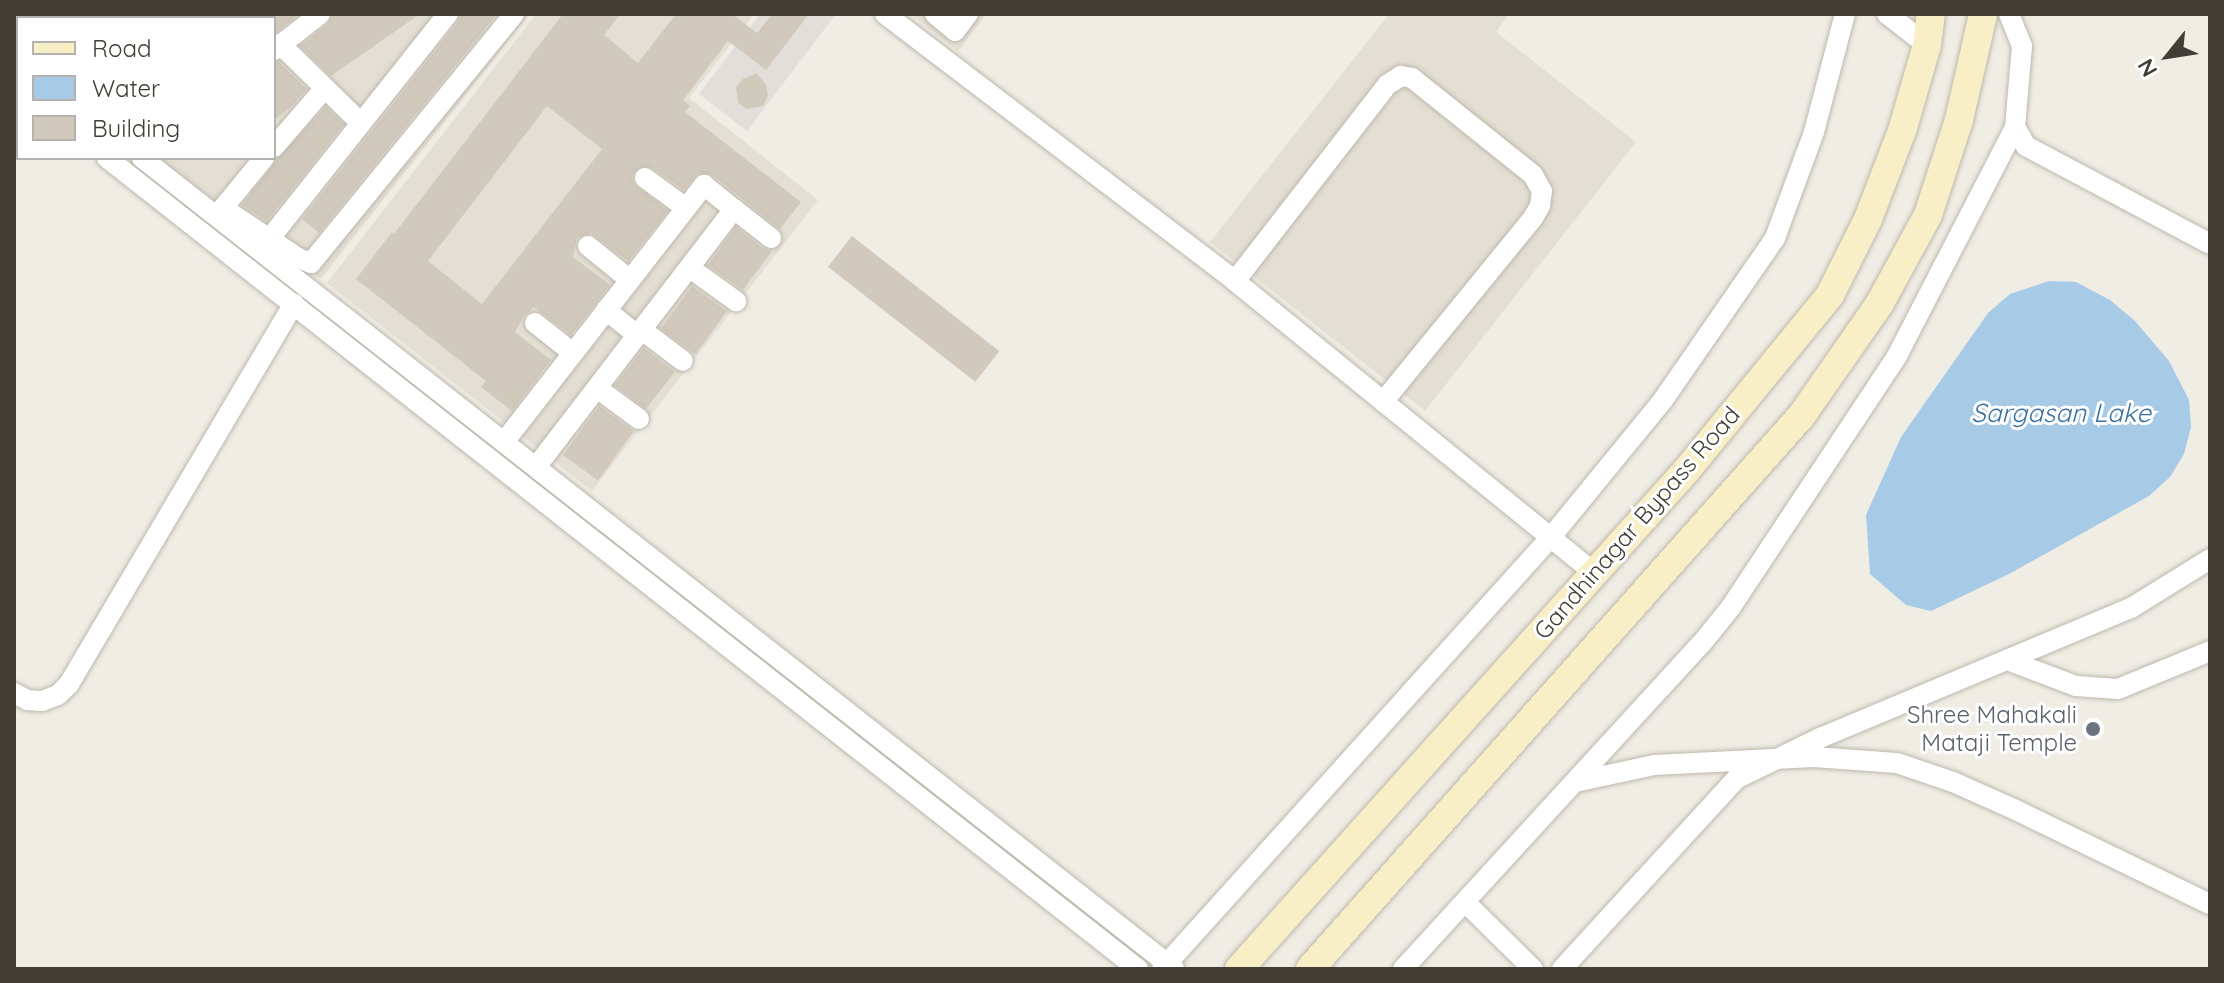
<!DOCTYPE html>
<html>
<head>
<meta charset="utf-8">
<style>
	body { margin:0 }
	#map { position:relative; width:2224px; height:983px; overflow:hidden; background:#f0ede5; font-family:Quicksand,sans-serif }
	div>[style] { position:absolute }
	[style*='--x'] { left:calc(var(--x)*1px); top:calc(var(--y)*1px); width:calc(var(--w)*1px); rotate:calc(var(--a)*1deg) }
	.residential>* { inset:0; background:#e4dfd4 }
	.industrial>* { inset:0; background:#e2dfda }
	.water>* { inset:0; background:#a7cae7 }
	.building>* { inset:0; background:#d1c9bc; transform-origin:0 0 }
	.roads { filter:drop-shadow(0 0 2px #beb8ac) drop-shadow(0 0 2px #beb8ac) }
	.street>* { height:20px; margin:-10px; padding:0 10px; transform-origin:10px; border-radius:10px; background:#fff }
	.secondary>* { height:28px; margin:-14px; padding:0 14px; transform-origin:14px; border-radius:14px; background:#f8efc7 }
	.dots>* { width:22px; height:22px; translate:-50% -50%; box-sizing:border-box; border:4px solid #fff; border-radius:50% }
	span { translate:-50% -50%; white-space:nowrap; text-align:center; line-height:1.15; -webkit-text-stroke:6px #fff; paint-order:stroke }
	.street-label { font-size:24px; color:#423e35 }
	.worship-label { font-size:24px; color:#5b616d }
	.right { translate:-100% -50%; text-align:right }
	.water-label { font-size:26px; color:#3b71a1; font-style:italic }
	.frame { position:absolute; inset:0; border:16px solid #423e35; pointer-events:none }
	.legend { position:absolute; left:16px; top:16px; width:260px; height:144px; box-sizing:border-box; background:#fff; border:2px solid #b3b2ae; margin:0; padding:10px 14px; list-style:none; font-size:24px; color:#423e35 }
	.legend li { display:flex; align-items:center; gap:16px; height:40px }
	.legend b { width:40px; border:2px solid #b3b2ae }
	.north { position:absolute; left:2128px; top:16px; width:80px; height:80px; -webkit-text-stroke:6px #fff; paint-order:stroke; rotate:240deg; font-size:22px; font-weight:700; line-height:32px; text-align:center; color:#423e35 }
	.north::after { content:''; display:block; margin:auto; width:28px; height:36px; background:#423e35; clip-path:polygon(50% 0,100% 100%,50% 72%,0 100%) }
</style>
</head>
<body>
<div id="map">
	<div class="residential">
		<i style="clip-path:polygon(204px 14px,529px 14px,321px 279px,155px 158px,274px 158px,274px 18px,199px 18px)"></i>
		<i style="clip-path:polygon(536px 14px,754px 14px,689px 98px,818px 200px,592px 491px,327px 283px)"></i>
		<i style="clip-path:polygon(911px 14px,986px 14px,958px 51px)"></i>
		<i style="clip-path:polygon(1389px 14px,1509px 14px,1496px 32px,1636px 142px,1425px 411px,1210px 242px)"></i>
	</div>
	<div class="industrial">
		<i style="clip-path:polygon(760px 14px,836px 14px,747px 131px,699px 94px)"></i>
	</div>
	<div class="water">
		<i style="clip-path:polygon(2049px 281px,2076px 282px,2110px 300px,2135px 321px,2169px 361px,2189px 400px,2191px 427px,2184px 454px,2170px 477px,2149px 496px,2009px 574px,1931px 611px,1906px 605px,1870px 574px,1866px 515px,1901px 437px,1988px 313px,2010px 294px)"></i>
	</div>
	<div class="building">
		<i style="clip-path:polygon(274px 14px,299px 14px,274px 34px)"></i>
		<i style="clip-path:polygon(333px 14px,420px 14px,331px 76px,300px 46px,328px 24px)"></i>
		<i style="clip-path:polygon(461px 14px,497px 14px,319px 233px,302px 219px,458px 22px)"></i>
		<i style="clip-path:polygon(evenodd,563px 14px,620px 14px,604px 35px,638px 63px,676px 14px,732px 14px,757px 33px,772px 14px,809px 14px,766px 70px,728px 41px,683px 100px,690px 106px,685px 112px,801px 202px,780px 229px,711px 174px,698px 173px,684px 190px,653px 168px,639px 167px,632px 176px,634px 184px,668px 211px,628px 261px,591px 233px,577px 238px,573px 257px,610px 285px,571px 335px,534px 307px,524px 316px,515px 332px,551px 360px,512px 411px,481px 387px,486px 381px,356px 279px,392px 232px,394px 234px,563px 14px,547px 106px,602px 149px,482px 304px,428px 261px,547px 106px)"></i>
		<i style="clip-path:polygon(279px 62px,307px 89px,290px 108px,274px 120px,274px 63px)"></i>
		<i style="clip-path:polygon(757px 73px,766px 85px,768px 96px,763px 106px,747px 109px,738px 103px,736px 87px,743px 79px)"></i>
		<i style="clip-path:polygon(326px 107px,344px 124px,267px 221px,242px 205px,277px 159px)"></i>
		<i style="clip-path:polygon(736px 227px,763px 248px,772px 251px,743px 290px,708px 265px)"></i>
		<i style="left:852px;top:236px;width:187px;height:39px;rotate:38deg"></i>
		<i style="left:692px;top:286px;width:43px;height:53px;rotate:36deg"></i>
		<i style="left:644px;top:348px;width:39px;height:47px;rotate:38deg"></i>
		<i style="left:599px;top:406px;width:43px;height:61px;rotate:36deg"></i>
	</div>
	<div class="roads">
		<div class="street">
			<i style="--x:885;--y:14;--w:440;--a:37.3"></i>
			<i style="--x:1235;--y:281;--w:465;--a:39.1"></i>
			<i style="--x:935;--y:14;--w:26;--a:40"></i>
			<i style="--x:955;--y:31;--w:21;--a:-53"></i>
			<i style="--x:1887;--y:14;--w:51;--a:37.8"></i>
			<i style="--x:2009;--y:14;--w:35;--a:68"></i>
			<i style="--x:2022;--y:46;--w:81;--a:94.9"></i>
			<i style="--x:2015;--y:127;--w:22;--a:60"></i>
			<i style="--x:2026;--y:146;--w:208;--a:28"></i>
			<i style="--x:172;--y:18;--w:7;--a:-34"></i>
			<i style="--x:281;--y:45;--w:112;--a:44.3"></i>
			<i style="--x:274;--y:50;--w:58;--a:-38"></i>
			<i style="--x:14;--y:138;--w:5;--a:-37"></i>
			<i style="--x:274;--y:147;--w:77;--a:-49.2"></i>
			<i style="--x:107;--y:158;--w:1312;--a:38.19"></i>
			<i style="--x:142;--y:158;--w:1313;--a:38.16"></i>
			<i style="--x:264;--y:158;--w:65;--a:129.4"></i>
			<i style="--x:223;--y:208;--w:90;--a:33.7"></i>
			<i style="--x:298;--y:258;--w:14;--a:21"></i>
			<i style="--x:311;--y:263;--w:321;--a:-50.8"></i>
			<i style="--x:645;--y:178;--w:51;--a:36.2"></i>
			<i style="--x:734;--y:209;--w:47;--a:38.1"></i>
			<i style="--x:588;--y:246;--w:54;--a:39"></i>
			<i style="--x:263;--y:247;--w:298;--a:-51.6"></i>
			<i style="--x:690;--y:268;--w:57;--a:35.7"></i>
			<i style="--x:1235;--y:281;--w:248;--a:-52.2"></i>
			<i style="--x:1387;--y:85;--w:17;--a:-33"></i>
			<i style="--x:1401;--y:76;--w:11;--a:10"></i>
			<i style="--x:1412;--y:78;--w:155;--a:38.7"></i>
			<i style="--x:1533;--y:175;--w:18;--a:61"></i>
			<i style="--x:1542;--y:191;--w:15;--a:98"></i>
			<i style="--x:1540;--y:206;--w:14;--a:120"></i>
			<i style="--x:1533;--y:218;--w:237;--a:129.2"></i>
			<i style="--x:606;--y:310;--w:41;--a:39.1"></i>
			<i style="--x:535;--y:323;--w:48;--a:38.3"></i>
			<i style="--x:642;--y:330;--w:51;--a:37.1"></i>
			<i style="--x:597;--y:388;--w:52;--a:36.4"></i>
			<i style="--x:504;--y:442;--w:326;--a:-52.1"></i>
			<i style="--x:704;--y:185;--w:38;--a:39"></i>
			<i style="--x:734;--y:209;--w:325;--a:127.5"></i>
			<i style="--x:2007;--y:660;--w:74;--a:20.6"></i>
			<i style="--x:2076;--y:686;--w:42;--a:4.1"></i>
			<i style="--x:2118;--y:689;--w:100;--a:-22.4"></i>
			<i style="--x:14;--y:693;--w:15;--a:28"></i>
			<i style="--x:27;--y:700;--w:15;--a:4"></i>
			<i style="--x:42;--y:701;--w:17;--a:-21"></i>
			<i style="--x:58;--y:695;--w:16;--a:-45"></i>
			<i style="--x:69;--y:684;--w:442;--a:-59.4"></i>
			<i style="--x:1575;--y:782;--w:81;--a:-12.1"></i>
			<i style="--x:1654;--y:765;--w:160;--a:-2.9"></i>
			<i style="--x:1814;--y:757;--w:83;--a:4.1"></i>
			<i style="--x:1897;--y:763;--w:59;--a:18.7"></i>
			<i style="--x:1953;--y:782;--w:69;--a:24"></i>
			<i style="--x:2016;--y:810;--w:216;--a:25.9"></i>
			<i style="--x:1466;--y:903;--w:94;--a:44.6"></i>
			<i style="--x:1162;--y:969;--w:581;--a:-48"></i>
			<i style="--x:1551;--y:537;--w:177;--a:-50.7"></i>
			<i style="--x:1663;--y:400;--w:197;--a:-55.3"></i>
			<i style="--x:1775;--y:238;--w:113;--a:-69.8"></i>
			<i style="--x:1814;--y:132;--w:122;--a:-75.3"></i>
			<i style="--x:1403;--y:969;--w:442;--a:-47.5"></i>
			<i style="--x:1702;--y:643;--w:46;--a:-51.1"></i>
			<i style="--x:1731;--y:607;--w:301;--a:-56.5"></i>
			<i style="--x:1897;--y:356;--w:258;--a:-62.7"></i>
			<i style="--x:1562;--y:969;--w:258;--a:-47.5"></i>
			<i style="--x:1736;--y:779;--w:93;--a:-26"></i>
			<i style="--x:1820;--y:738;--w:337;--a:-22.7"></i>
			<i style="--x:2131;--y:608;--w:93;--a:-31.8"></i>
		</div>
		<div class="secondary">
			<i style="--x:1239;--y:969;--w:669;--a:-48.09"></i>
			<i style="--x:1686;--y:471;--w:227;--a:-50.7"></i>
			<i style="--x:1830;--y:295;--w:85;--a:-63.4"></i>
			<i style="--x:1868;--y:219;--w:94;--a:-68.9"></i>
			<i style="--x:1902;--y:131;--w:90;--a:-73.8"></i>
			<i style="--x:1927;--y:45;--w:31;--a:-83"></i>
			<i style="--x:1310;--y:969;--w:741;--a:-48.39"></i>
			<i style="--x:1802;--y:415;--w:136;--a:-55.1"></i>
			<i style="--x:1880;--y:303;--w:100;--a:-61.4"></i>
			<i style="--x:1928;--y:215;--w:100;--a:-71.9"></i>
			<i style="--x:1959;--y:120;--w:109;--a:-77.2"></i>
		</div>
	</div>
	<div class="dots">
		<i style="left:2093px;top:729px;background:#6b7280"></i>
	</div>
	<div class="street-label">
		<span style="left:1637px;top:523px;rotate:-49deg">Gandhinagar Bypass Road</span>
	</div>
	<div class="worship-label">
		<span class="right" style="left:2077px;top:729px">Shree Mahakali<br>Mataji Temple</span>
	</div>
	<div class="water-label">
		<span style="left:2061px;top:413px">Sargasan Lake</span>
	</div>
	<div class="frame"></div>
	<ul class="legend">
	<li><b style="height:10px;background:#f8efc7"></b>Road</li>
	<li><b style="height:22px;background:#a7cae7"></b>Water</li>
	<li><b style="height:22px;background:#d1c9bc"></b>Building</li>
	</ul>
	<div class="north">N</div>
</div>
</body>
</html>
